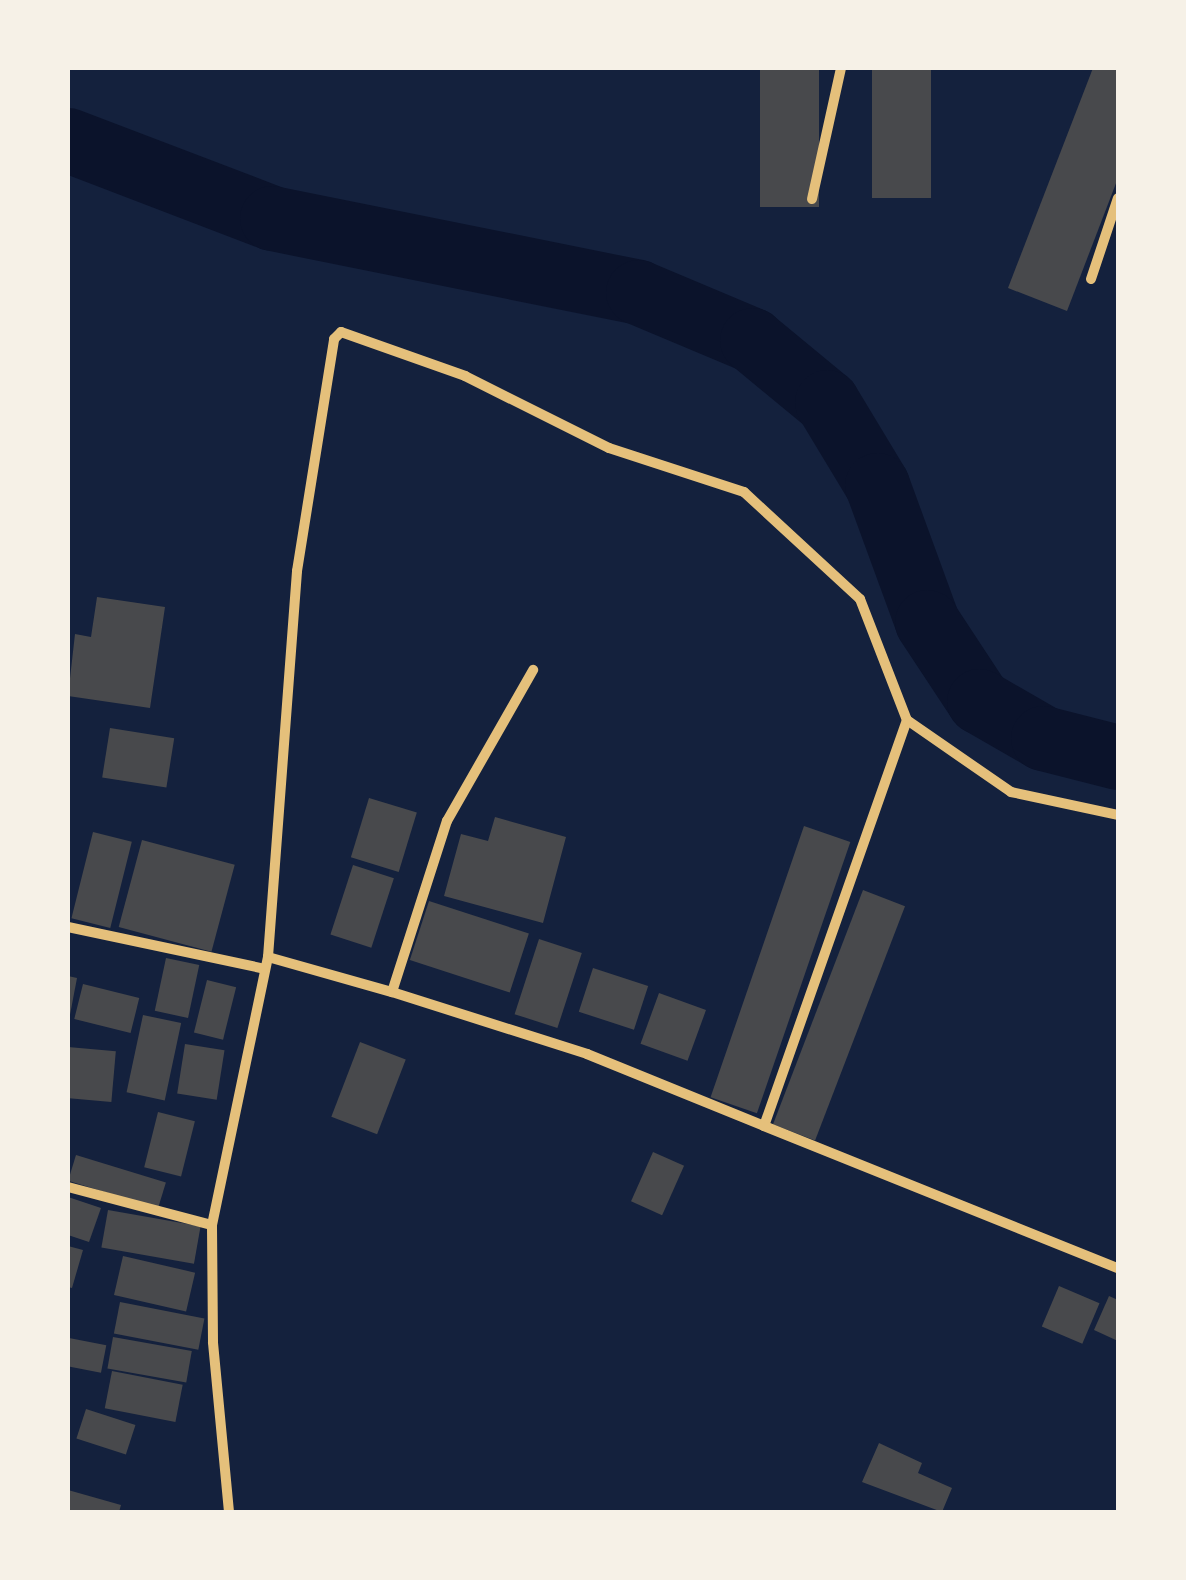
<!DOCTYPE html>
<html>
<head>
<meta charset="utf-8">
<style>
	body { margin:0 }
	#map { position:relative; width:1186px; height:1580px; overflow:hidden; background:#14213d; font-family:Raleway,sans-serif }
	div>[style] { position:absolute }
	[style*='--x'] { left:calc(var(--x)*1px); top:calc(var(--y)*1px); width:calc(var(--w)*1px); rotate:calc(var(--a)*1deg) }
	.river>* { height:65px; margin:-32.5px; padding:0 32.5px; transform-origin:32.5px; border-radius:32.5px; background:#0b132b }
	.building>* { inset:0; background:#48494c; transform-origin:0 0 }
	.minor>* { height:10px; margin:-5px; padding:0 5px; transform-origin:5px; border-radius:5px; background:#e5c07b }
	span { translate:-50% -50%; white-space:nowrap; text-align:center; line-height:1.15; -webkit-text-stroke:10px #f6f1e7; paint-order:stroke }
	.frame { position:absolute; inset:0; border:70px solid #f6f1e7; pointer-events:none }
</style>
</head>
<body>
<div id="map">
	<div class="river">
		<i style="--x:68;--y:140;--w:218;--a:20.9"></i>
		<i style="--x:272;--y:218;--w:373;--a:11.4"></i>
		<i style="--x:638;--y:292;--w:124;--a:22.8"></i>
		<i style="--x:752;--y:340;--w:97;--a:39.6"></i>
		<i style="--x:827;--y:402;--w:97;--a:58.9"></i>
		<i style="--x:877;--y:485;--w:146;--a:69.9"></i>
		<i style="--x:927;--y:622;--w:95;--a:56.6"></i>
		<i style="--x:979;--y:701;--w:74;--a:30"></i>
		<i style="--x:1043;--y:738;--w:77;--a:14.2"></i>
	</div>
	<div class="building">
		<i style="left:760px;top:68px;width:59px;height:139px"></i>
		<i style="left:872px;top:68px;width:59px;height:130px"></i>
		<i style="clip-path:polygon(1093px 68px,1118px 68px,1118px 178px,1067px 311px,1008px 288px)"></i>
		<i style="clip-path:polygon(97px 597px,165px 607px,150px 708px,68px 696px,75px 634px,91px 637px)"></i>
		<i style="left:110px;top:728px;width:65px;height:50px;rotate:9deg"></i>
		<i style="left:369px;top:798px;width:50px;height:62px;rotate:17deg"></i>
		<i style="clip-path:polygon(495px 817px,566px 837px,543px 923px,444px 896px,461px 834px,488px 841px)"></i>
		<i style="left:804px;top:826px;width:49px;height:287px;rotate:19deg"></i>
		<i style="left:93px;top:832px;width:40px;height:89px;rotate:14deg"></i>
		<i style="left:142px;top:840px;width:96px;height:90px;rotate:15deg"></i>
		<i style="left:353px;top:865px;width:43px;height:73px;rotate:18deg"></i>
		<i style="left:863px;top:890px;width:45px;height:251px;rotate:21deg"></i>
		<i style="left:429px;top:901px;width:105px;height:62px;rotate:18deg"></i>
		<i style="left:539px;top:939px;width:45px;height:79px;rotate:18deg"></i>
		<i style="left:166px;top:958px;width:34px;height:54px;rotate:12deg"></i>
		<i style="left:593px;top:968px;width:58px;height:46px;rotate:18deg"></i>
		<i style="clip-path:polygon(68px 976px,77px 978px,69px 1020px,68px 1020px)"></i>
		<i style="left:207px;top:980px;width:30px;height:54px;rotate:14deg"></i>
		<i style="left:83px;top:984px;width:58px;height:36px;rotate:14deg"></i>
		<i style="left:659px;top:993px;width:50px;height:54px;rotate:20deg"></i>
		<i style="left:143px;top:1015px;width:39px;height:79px;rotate:12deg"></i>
		<i style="left:360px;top:1042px;width:49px;height:80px;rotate:21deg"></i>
		<i style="left:185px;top:1044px;width:40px;height:50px;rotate:9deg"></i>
		<i style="left:68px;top:1047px;width:48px;height:51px;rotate:5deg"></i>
		<i style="left:158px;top:1112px;width:38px;height:57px;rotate:14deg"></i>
		<i style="left:653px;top:1152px;width:34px;height:54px;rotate:24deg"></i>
		<i style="left:76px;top:1155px;width:94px;height:27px;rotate:17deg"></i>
		<i style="clip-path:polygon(68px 1197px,101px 1208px,89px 1242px,68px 1235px)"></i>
		<i style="left:108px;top:1210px;width:94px;height:38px;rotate:10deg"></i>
		<i style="clip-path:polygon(68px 1246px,83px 1250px,72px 1288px,68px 1287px)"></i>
		<i style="left:123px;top:1256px;width:74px;height:40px;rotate:13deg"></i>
		<i style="left:1059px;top:1286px;width:44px;height:44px;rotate:23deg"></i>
		<i style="clip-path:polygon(1109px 1296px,1118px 1300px,1118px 1341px,1094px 1330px)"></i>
		<i style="left:120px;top:1302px;width:86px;height:32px;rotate:11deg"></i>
		<i style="left:113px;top:1337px;width:80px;height:32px;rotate:10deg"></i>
		<i style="left:69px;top:1338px;width:38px;height:28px;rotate:11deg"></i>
		<i style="left:112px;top:1371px;width:72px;height:38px;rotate:11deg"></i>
		<i style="left:86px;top:1409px;width:52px;height:31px;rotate:18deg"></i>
		<i style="clip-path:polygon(879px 1443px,922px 1463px,918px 1473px,952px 1488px,942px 1512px,862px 1482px)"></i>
		<i style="clip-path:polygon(68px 1490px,121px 1505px,119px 1512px,68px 1512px)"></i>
	</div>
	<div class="minor">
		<i style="--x:812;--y:199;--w:134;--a:-77.5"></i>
		<i style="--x:1091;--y:279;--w:85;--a:-71.6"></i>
		<i style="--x:68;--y:927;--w:201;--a:12"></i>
		<i style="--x:268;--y:957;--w:129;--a:15.8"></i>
		<i style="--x:392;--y:992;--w:180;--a:-72.2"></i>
		<i style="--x:447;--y:821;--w:174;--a:-60.3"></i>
		<i style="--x:392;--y:992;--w:205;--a:17.6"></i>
		<i style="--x:587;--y:1054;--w:191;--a:22.1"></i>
		<i style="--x:764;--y:1126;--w:430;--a:-70.6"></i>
		<i style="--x:764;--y:1126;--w:381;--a:21.9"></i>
		<i style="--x:68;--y:1187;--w:149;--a:14.8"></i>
		<i style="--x:229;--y:1512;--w:171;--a:-95.4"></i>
		<i style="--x:213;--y:1342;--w:117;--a:-90.5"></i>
		<i style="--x:212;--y:1225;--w:274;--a:-78.2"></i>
		<i style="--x:268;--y:957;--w:387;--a:-85.7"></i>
		<i style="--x:297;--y:571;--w:235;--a:-80.9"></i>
		<i style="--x:334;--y:339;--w:10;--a:-45"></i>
		<i style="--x:341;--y:332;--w:132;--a:19.5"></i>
		<i style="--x:465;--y:376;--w:161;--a:26.6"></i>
		<i style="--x:609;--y:448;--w:142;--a:18.1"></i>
		<i style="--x:744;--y:492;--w:158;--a:42.7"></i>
		<i style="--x:860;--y:599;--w:130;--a:68.8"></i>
		<i style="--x:907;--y:720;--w:126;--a:34.7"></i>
		<i style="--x:1011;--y:792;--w:109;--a:12.1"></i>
	</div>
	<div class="frame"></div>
</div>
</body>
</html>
